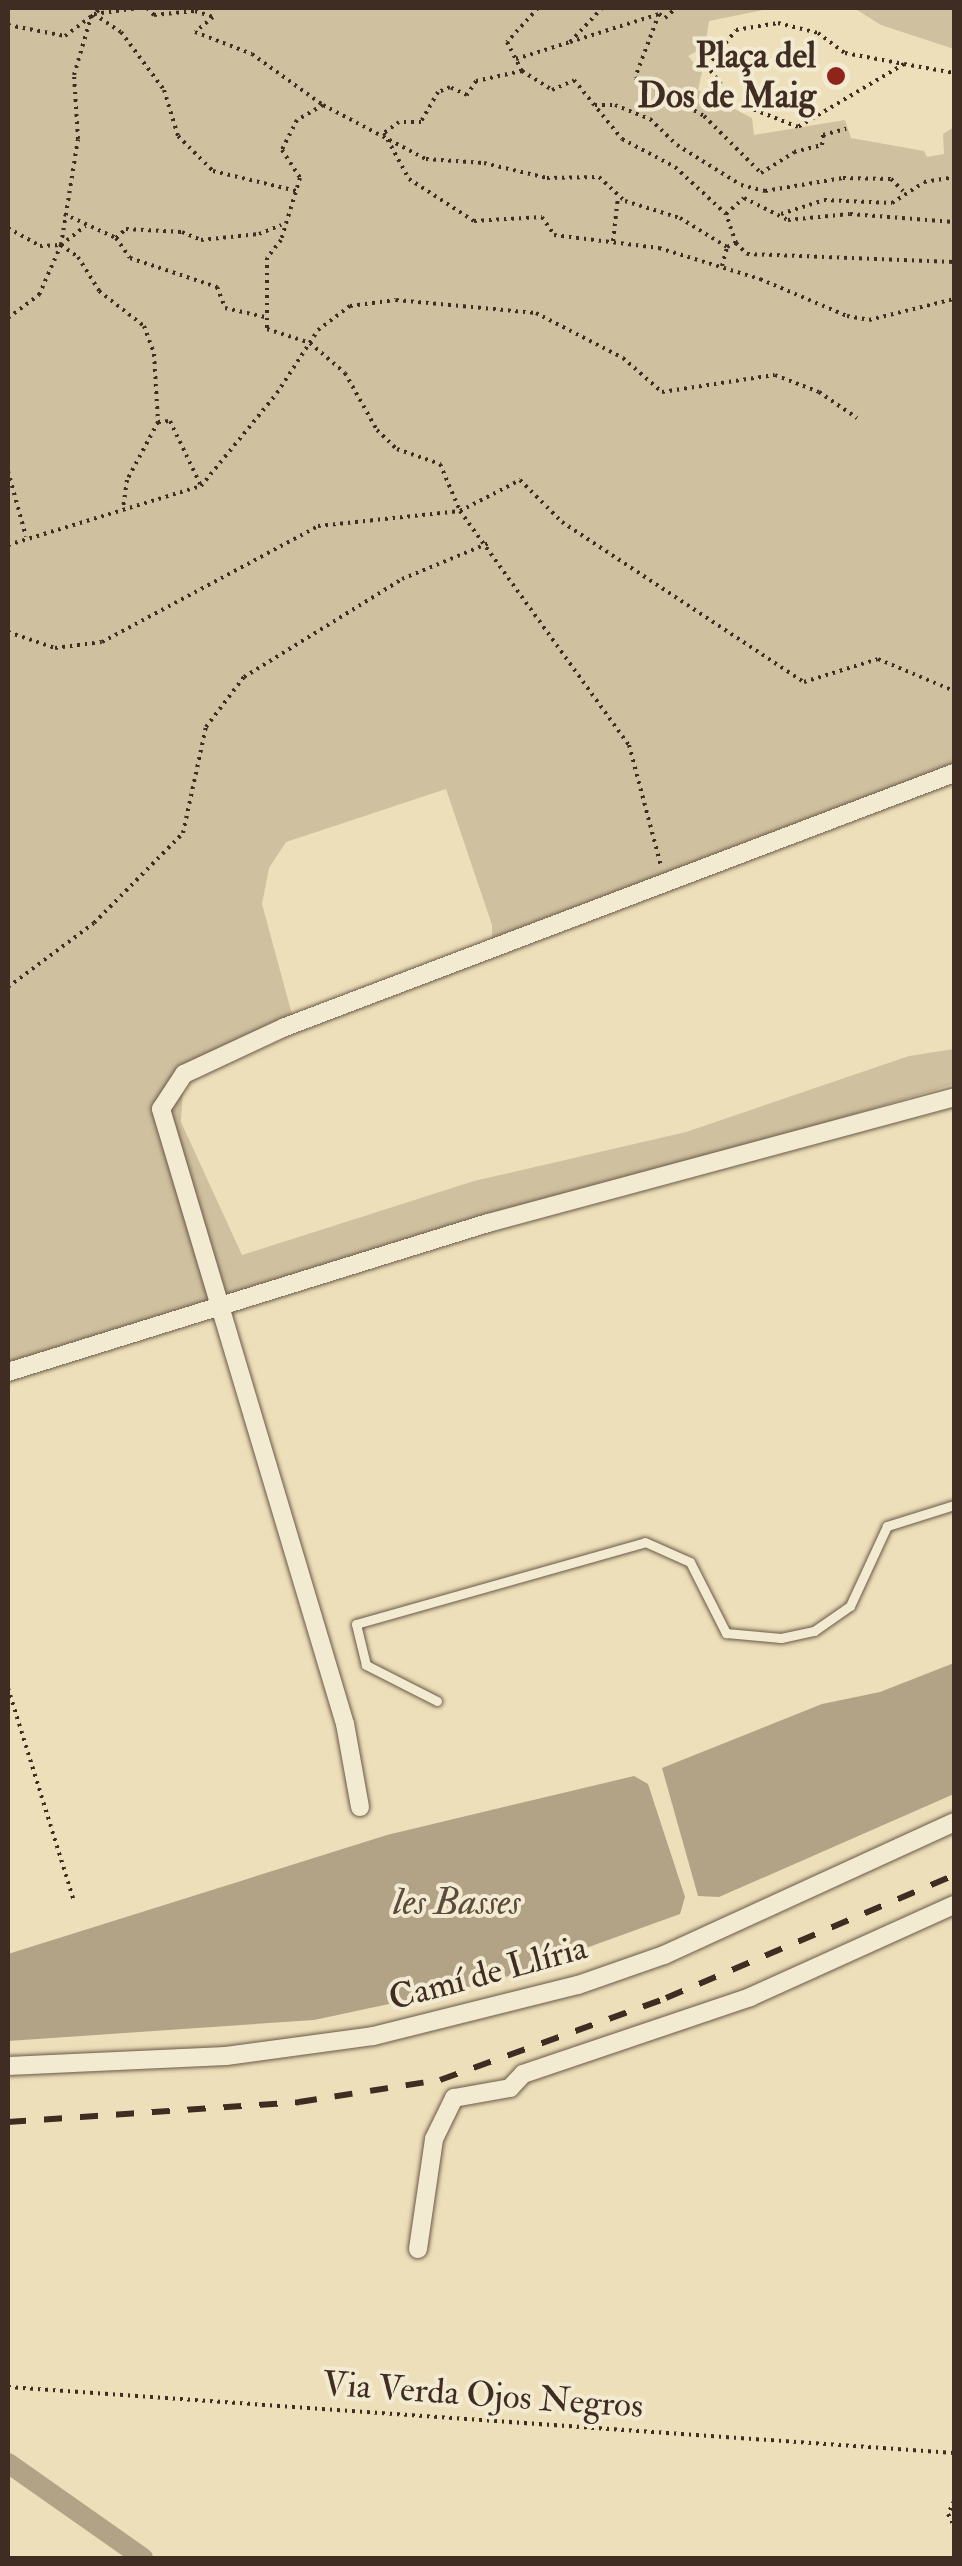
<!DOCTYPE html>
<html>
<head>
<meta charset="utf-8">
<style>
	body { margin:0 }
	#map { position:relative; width:962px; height:2566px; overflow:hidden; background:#eddfb9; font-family:"IM FELL Double Pica",serif }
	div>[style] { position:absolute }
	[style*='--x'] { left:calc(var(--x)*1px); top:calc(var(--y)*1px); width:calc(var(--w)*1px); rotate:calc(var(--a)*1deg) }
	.green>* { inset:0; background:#cfc19f }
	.water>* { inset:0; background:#b2a286 }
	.canal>* { height:20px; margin:-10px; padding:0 10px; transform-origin:10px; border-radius:10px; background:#b2a286 }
	.path>* { height:4px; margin-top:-2px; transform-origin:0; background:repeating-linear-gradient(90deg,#3f2c22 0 2.5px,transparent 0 7.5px) }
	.roads { filter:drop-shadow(0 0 2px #6a5948) drop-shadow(0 0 2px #6a5948) }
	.lane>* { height:9px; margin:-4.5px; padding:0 4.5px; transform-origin:4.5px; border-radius:4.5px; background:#f3ead2 }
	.street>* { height:18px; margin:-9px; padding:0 9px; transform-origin:9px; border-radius:9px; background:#f3ead2 }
	.rail>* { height:6px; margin-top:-3px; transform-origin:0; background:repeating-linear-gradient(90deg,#3f2c22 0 18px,transparent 0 36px) }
	.dots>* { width:28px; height:28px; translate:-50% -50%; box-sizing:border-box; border:5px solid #f3ead2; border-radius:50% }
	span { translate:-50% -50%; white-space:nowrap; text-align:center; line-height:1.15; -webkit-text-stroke:8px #f3ead2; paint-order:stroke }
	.poi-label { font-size:35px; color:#3f2c22; font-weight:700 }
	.right { translate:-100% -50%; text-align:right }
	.street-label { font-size:35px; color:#3f2c22 }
	.water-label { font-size:38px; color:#5c4a3b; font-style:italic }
	.frame { position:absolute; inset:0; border:10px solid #3f2c22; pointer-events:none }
</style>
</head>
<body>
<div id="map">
	<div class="green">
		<i style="clip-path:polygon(8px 8px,773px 8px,709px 21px,705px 47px,688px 56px,702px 72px,698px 90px,752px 118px,754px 135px,845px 120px,851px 138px,924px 151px,927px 157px,944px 154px,943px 134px,954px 127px,954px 773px,492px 950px,492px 925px,446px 789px,286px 842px,269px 868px,262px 904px,293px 1018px,184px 1074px,181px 1122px,242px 1255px,474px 1181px,686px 1132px,909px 1056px,954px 1049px,954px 1084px,8px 1371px)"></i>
		<i style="clip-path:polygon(854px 8px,954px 8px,954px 49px,881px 25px)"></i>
	</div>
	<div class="water">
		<i style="clip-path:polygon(954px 1663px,954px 1794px,719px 1897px,698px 1896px,662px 1768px,822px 1704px,880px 1692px)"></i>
		<i style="clip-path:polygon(634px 1776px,648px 1784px,685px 1897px,680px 1914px,492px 1982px,314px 2020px,8px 2041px,8px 1954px,387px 1835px)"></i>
	</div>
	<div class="canal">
		<i style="--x:8;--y:2463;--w:165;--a:35.1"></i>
	</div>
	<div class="path">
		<i style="--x:147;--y:8;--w:10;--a:45"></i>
		<i style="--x:154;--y:15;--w:41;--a:-5.6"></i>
		<i style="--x:195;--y:11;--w:19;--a:18"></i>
		<i style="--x:213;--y:17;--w:23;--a:140"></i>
		<i style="--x:195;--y:32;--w:61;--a:21.1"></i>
		<i style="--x:252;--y:54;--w:87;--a:35.7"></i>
		<i style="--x:323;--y:105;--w:116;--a:27.7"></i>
		<i style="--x:426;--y:159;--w:58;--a:3.9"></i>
		<i style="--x:484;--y:163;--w:65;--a:13.4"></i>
		<i style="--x:547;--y:178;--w:52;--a:-1.1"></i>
		<i style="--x:599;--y:177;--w:35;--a:43"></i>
		<i style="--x:625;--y:201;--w:58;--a:17.2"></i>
		<i style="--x:680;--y:218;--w:55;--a:31.7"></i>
		<i style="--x:727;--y:247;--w:10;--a:-24"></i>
		<i style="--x:736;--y:243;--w:31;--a:-109"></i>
		<i style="--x:538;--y:8;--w:46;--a:132.4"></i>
		<i style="--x:507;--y:42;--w:33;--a:63"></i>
		<i style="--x:522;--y:71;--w:36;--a:32"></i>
		<i style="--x:552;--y:90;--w:24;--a:-24"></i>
		<i style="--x:574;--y:80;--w:76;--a:50.9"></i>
		<i style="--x:622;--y:139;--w:60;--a:27.8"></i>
		<i style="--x:675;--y:167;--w:69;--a:42.7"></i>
		<i style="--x:726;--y:214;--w:24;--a:-42"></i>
		<i style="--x:744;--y:198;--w:49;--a:26.6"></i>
		<i style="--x:788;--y:220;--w:62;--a:-5.5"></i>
		<i style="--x:850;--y:214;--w:104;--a:4.4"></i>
		<i style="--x:94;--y:14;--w:32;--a:34"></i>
		<i style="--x:121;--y:32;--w:72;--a:53.4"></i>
		<i style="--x:164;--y:90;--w:48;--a:73.1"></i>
		<i style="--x:178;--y:136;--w:49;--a:45"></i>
		<i style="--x:213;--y:171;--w:86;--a:13.4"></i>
		<i style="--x:659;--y:14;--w:68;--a:110.6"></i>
		<i style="--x:635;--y:78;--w:79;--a:28.8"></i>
		<i style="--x:704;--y:116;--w:81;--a:45"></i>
		<i style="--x:761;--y:173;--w:39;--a:-32"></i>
		<i style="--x:794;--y:152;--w:29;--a:-14"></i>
		<i style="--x:822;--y:145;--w:10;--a:-84"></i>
		<i style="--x:823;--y:135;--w:24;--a:-15"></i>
		<i style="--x:8;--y:25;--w:58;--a:10.9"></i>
		<i style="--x:65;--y:36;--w:36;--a:-37"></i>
		<i style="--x:94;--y:14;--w:45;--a:-7.6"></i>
		<i style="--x:570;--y:42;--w:93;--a:-17.5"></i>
		<i style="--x:659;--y:14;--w:7;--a:34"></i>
		<i style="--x:665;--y:18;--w:15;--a:-42"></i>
		<i style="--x:516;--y:59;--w:57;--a:-17.5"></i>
		<i style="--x:570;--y:42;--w:47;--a:-46.7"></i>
		<i style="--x:904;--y:64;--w:123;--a:149.3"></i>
		<i style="--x:798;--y:127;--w:68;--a:-158.4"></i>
		<i style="--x:735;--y:102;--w:46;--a:-127.9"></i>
		<i style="--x:707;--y:66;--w:46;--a:-51.1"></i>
		<i style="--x:736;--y:30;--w:43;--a:-9.5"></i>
		<i style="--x:778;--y:23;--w:41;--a:14"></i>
		<i style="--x:818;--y:33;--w:34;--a:37"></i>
		<i style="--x:845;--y:53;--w:60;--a:10.6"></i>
		<i style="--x:904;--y:64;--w:51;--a:10.2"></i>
		<i style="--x:522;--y:71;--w:47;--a:167.7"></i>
		<i style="--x:476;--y:81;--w:17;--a:123"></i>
		<i style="--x:467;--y:95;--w:19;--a:-155"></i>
		<i style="--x:450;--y:87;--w:13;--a:157"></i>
		<i style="--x:438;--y:92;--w:34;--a:120"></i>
		<i style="--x:421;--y:122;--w:22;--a:180"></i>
		<i style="--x:399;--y:122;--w:19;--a:144"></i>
		<i style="--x:384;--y:133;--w:52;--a:61.5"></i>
		<i style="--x:409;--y:179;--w:77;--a:32.9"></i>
		<i style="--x:474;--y:221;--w:68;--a:-3.4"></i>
		<i style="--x:542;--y:217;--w:22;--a:56"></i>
		<i style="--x:554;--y:235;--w:106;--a:7.1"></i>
		<i style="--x:659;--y:248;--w:106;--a:17.1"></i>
		<i style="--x:760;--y:279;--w:95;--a:23"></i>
		<i style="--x:847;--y:316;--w:22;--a:10"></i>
		<i style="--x:869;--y:320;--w:88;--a:-13.9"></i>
		<i style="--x:323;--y:105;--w:30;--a:150"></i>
		<i style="--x:297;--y:120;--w:34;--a:117"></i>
		<i style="--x:282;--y:150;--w:33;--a:57"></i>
		<i style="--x:300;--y:178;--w:65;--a:107"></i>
		<i style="--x:281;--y:240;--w:23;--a:128"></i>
		<i style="--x:267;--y:258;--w:71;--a:90"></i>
		<i style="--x:267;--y:329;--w:45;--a:18"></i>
		<i style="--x:310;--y:343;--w:46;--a:40.6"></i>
		<i style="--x:345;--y:373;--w:65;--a:60.7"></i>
		<i style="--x:377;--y:430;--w:28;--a:44"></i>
		<i style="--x:397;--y:449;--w:46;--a:19.2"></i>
		<i style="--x:440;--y:464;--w:51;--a:66.9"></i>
		<i style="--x:460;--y:511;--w:68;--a:-27.3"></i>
		<i style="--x:520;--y:480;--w:59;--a:45"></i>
		<i style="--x:562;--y:522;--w:290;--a:33.5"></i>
		<i style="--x:804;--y:682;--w:77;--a:-17.3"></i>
		<i style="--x:878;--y:659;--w:82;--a:22.8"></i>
		<i style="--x:595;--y:105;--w:20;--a:0"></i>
		<i style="--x:615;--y:105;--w:38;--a:22"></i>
		<i style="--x:650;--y:119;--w:37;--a:44"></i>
		<i style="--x:677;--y:145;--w:75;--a:32"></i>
		<i style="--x:741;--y:185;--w:25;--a:14"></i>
		<i style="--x:765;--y:191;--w:79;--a:-9.5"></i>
		<i style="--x:843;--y:178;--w:48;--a:1.2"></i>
		<i style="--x:891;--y:179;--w:17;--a:45"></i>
		<i style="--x:64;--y:214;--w:57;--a:24.8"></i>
		<i style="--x:116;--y:238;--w:13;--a:-42"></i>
		<i style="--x:126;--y:229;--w:56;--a:3.1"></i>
		<i style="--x:182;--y:232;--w:21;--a:23"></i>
		<i style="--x:201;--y:240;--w:58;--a:-5.9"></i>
		<i style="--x:259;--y:234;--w:24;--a:-22"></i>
		<i style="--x:781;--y:214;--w:45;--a:-18"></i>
		<i style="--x:824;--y:200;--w:68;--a:2.5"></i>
		<i style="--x:892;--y:203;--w:38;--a:-33"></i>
		<i style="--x:924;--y:182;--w:30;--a:-9"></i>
		<i style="--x:8;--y:228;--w:37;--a:29"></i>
		<i style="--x:40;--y:246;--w:21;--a:-3"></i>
		<i style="--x:61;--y:245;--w:107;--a:-80.9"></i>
		<i style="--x:78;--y:139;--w:64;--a:-93.6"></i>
		<i style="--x:74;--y:75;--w:60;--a:-73.7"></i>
		<i style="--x:91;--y:17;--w:13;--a:-42"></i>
		<i style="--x:116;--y:238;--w:24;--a:55"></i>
		<i style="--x:130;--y:258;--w:92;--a:18.4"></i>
		<i style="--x:217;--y:287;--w:22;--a:69"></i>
		<i style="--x:225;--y:308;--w:41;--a:12.7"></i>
		<i style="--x:613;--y:241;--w:44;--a:-83.5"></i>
		<i style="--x:736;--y:243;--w:16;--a:45"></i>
		<i style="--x:747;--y:254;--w:207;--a:2.2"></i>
		<i style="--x:61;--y:245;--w:21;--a:35"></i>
		<i style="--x:78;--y:257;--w:40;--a:58"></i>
		<i style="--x:99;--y:291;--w:57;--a:37.9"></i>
		<i style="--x:144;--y:326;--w:30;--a:70"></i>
		<i style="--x:154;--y:354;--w:68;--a:86.6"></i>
		<i style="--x:158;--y:422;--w:66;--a:118.1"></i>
		<i style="--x:127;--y:480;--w:27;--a:98"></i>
		<i style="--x:722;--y:266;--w:20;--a:-75"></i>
		<i style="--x:8;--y:318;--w:39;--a:-37"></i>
		<i style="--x:39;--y:295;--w:55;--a:-66.3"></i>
		<i style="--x:61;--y:245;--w:31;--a:-38"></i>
		<i style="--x:158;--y:422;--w:12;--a:-5"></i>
		<i style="--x:170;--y:421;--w:72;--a:64.5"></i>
		<i style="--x:8;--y:471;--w:68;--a:74.7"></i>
		<i style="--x:8;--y:545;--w:202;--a:-17"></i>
		<i style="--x:201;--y:486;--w:120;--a:-50.7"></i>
		<i style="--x:277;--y:393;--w:75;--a:-56.9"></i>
		<i style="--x:318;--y:330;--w:40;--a:-37"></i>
		<i style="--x:350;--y:306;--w:46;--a:-7.4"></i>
		<i style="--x:396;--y:300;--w:141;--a:5.3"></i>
		<i style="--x:536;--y:313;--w:98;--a:27.3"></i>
		<i style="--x:623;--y:358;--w:52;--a:41.1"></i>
		<i style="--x:662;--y:392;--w:114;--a:-8.6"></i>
		<i style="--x:775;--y:375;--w:47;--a:21.1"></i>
		<i style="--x:819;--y:392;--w:46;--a:34.4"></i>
		<i style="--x:8;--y:632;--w:50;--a:18.8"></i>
		<i style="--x:55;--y:648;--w:47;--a:-7.3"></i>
		<i style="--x:102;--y:642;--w:245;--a:-28.2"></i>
		<i style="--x:318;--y:526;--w:143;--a:-6"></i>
		<i style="--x:460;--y:511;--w:289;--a:54.2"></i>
		<i style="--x:629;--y:745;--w:125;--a:75.2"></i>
		<i style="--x:8;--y:987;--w:107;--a:-36.7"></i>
		<i style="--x:94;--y:923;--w:127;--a:-45.3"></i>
		<i style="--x:183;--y:833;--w:108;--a:-77.8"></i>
		<i style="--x:206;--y:727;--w:63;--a:-52.8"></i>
		<i style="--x:244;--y:677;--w:186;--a:-31.8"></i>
		<i style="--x:402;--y:579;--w:94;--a:-22.5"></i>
		<i style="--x:8;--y:1688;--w:223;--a:72.8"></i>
		<i style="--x:8;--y:2387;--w:948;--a:3.99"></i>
		<i style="--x:954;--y:2501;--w:14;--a:115"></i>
		<i style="--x:948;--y:2514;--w:13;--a:63"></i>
	</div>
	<div class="roads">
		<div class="lane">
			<i style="--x:437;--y:1701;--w:80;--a:-153.1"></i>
			<i style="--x:366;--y:1665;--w:42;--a:-103.7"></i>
			<i style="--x:356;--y:1624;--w:300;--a:-15.8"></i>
			<i style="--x:645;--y:1542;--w:49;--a:24"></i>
			<i style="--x:690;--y:1562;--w:80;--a:63.1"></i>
			<i style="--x:726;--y:1633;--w:55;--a:5.2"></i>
			<i style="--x:781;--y:1638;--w:34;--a:-12"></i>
			<i style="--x:814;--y:1631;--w:44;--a:-34.8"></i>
			<i style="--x:850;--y:1606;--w:88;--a:-65.2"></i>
			<i style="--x:887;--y:1526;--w:70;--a:-17.4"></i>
		</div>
		<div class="street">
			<i style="--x:8;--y:1372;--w:503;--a:-17.25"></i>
			<i style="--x:488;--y:1223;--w:483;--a:-15.1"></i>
			<i style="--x:360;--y:1807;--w:84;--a:-100.2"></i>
			<i style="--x:345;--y:1724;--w:642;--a:-106.66"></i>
			<i style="--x:161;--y:1109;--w:42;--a:-56.7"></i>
			<i style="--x:184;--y:1074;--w:111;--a:-25"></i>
			<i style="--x:285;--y:1027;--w:716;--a:-20.79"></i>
			<i style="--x:8;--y:2066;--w:218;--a:-2.6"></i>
			<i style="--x:226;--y:2056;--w:148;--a:-7.7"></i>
			<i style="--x:373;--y:2036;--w:211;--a:-14"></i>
			<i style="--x:578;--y:1985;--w:91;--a:-19.2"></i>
			<i style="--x:664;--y:1955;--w:319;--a:-24.6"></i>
			<i style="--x:418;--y:2249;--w:111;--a:-81.7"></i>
			<i style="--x:434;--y:2139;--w:46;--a:-64"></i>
			<i style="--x:454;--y:2098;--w:57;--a:-10.1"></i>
			<i style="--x:510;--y:2088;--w:19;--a:-47"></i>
			<i style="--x:523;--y:2074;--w:240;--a:-18.7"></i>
			<i style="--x:750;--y:1997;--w:224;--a:-24.3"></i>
		</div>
	</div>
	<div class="rail">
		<i style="--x:8;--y:2122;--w:292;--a:-3.9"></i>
		<i style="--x:299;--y:2102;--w:143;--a:-8.9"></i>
		<i style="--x:440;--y:2080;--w:240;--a:-19.9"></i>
		<i style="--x:666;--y:1998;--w:313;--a:-23.1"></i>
	</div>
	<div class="dots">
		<i style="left:836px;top:76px;background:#8f2418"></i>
	</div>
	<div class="poi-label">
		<span class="right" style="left:816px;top:76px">Plaça del<br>Dos de Maig</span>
	</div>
	<div class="street-label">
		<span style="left:488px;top:1973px;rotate:-15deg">Camí de Llíria</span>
		<span style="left:483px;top:2395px;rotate:4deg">Via Verda Ojos Negros</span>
	</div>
	<div class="water-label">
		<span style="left:457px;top:1903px">les Basses</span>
	</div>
	<div class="frame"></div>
</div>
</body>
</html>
